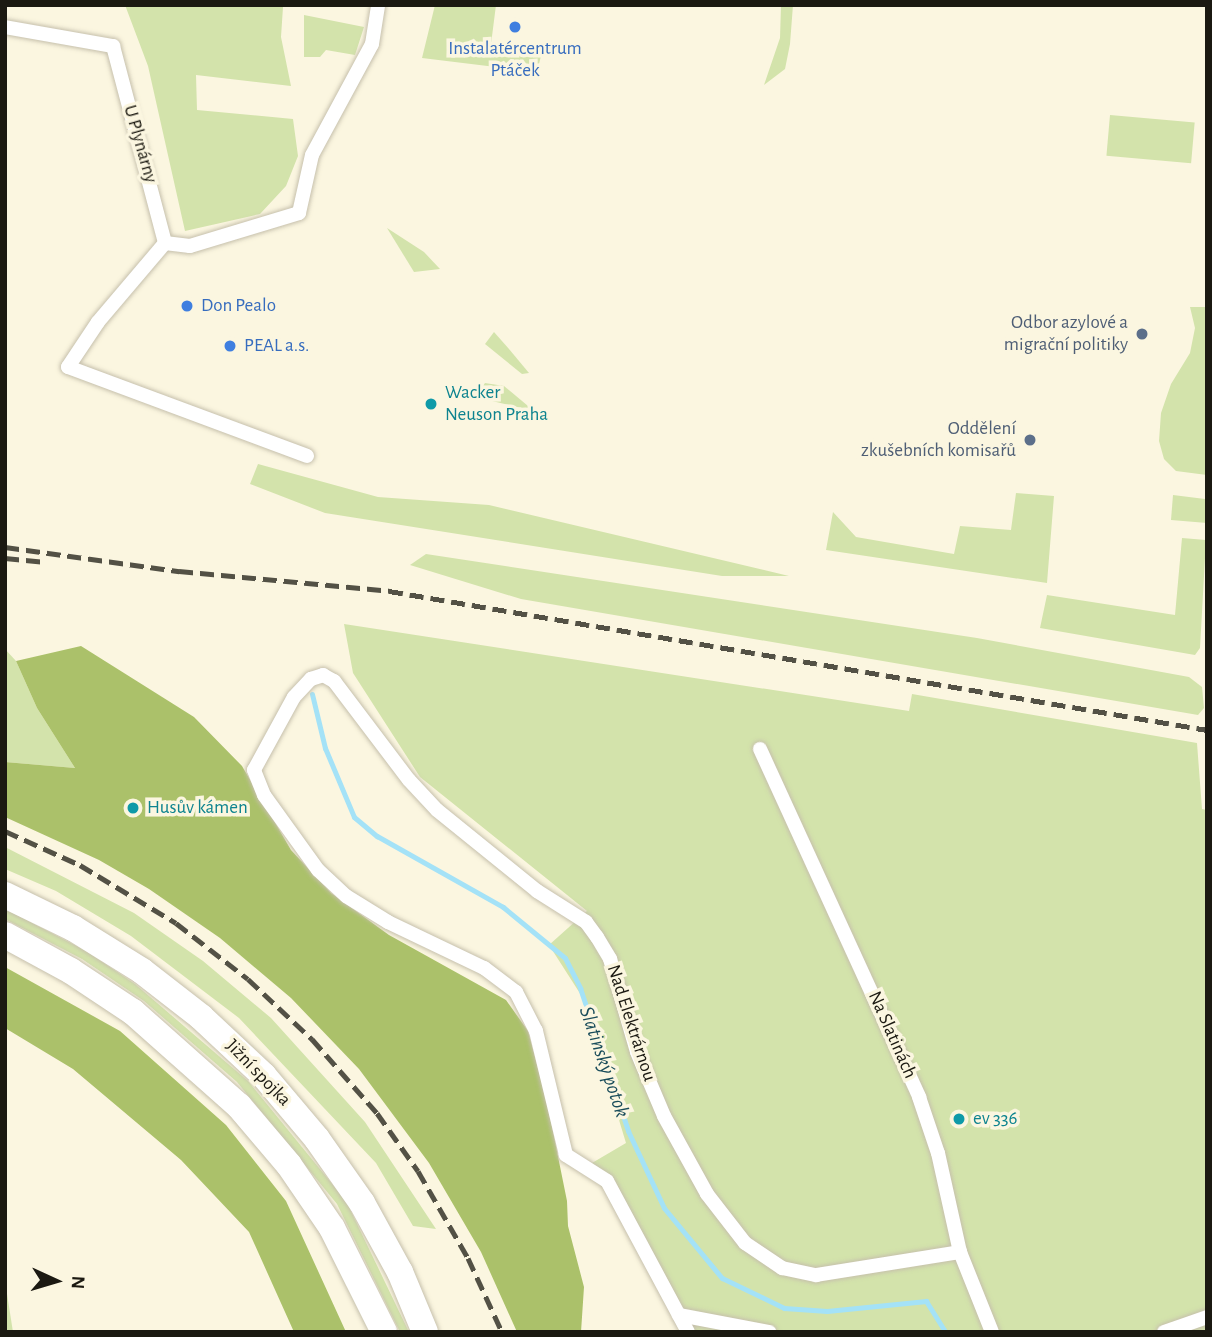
<!DOCTYPE html>
<html>
<head>
<meta charset="utf-8">
<style>
	body { margin:0 }
	#map { position:relative; width:1212px; height:1337px; overflow:hidden; background:#fbf6e0; font-family:"Alegreya Sans",sans-serif }
	div>[style] { position:absolute }
	[style*='--x'] { left:calc(var(--x)*1px); top:calc(var(--y)*1px); width:calc(var(--w)*1px); rotate:calc(var(--a)*1deg) }
	.green>* { inset:0; background:#d3e3ab; transform-origin:0 0 }
	.forest>* { inset:0; background:#abc16a }
	.stream>* { height:5px; margin:-2.5px; padding:0 2.5px; transform-origin:2.5px; border-radius:2.5px; background:#a4e2f7 }
	.roads { filter:drop-shadow(0 0 2px #c6c0ac) drop-shadow(0 0 2px #c6c0ac) }
	.street>* { height:14px; margin:-7px; padding:0 7px; transform-origin:7px; border-radius:7px; background:#fff }
	.highway>* { height:26px; margin:-13px; padding:0 13px; transform-origin:13px; border-radius:13px; background:#fff }
	.rail>* { height:5px; margin-top:-2.5px; transform-origin:0; background:repeating-linear-gradient(90deg,#535145 0 14px,transparent 0 21px) }
	.dots>* { width:19px; height:19px; translate:-50% -50%; box-sizing:border-box; border:4px solid #fbf6e0; border-radius:50% }
	span { translate:-50% -50%; white-space:nowrap; text-align:center; line-height:1.15; -webkit-text-stroke:7px #fbf6e0; paint-order:stroke }
	.shop-label { font-size:19px; color:#366cbe }
	.left { translate:0 -50%; text-align:left }
	.street-label { font-size:19px; color:#1b1911 }
	.service-label { font-size:19px; color:#4e5e75 }
	.right { translate:-100% -50%; text-align:right }
	.culture-label { font-size:19px; color:#0d838f }
	.water-label { font-size:21px; color:#194c5a; font-style:italic }
	.frame { position:absolute; inset:0; border:7px solid #1b1911; pointer-events:none }
	.north { position:absolute; left:21px; top:1246px; width:70px; height:70px; -webkit-text-stroke:5px #fbf6e0; paint-order:stroke; rotate:94deg; font-size:19px; font-weight:700; line-height:28px; text-align:center; color:#1b1911 }
	.north::after { content:''; display:block; margin:auto; width:24px; height:32px; background:#1b1911; clip-path:polygon(50% 0,100% 100%,50% 72%,0 100%) }
</style>
</head>
<body>
<div id="map">
	<div class="green">
		<i style="clip-path:polygon(125px 5px,283px 7px,281px 37px,291px 86px,196px 75px,197px 110px,293px 119px,298px 156px,286px 186px,260px 214px,185px 231px,148px 66px)"></i>
		<i style="clip-path:polygon(435px 5px,496px 5px,490px 52px,541px 56px,537px 72px,422px 58px)"></i>
		<i style="clip-path:polygon(781px 5px,793px 5px,790px 44px,785px 69px,764px 85px,780px 38px)"></i>
		<i style="clip-path:polygon(304px 15px,364px 27px,355px 55px,326px 50px,320px 57px,304px 57px)"></i>
		<i style="left:1110px;top:115px;width:85px;height:41px;rotate:5deg"></i>
		<i style="clip-path:polygon(387px 228px,424px 252px,440px 269px,414px 272px)"></i>
		<i style="clip-path:polygon(1190px 307px,1207px 307px,1207px 475px,1176px 471px,1164px 459px,1159px 441px,1161px 413px,1171px 384px,1190px 353px,1195px 328px)"></i>
		<i style="clip-path:polygon(494px 332px,509px 349px,529px 373px,522px 374px,485px 344px)"></i>
		<i style="clip-path:polygon(485px 383px,504px 386px,534px 411px,475px 397px)"></i>
		<i style="clip-path:polygon(258px 464px,378px 497px,489px 505px,789px 576px,722px 576px,325px 513px,250px 484px)"></i>
		<i style="clip-path:polygon(1016px 493px,1054px 496px,1047px 583px,826px 550px,833px 512px,856px 537px,954px 554px,960px 526px,1011px 530px)"></i>
		<i style="clip-path:polygon(1173px 495px,1205px 499px,1207px 523px,1171px 520px)"></i>
		<i style="clip-path:polygon(1182px 538px,1206px 540px,1200px 648px,1195px 655px,1040px 628px,1047px 595px,1175px 615px)"></i>
		<i style="clip-path:polygon(426px 554px,977px 638px,1189px 677px,1202px 687px,1204px 708px,1198px 715px,521px 599px,410px 565px)"></i>
		<i style="clip-path:polygon(344px 624px,909px 711px,912px 694px,1197px 743px,1202px 809px,1207px 810px,1207px 1332px,681px 1332px,592px 1163px,626px 1143px,581px 995px,549px 945px,587px 911px,420px 777px,353px 673px)"></i>
		<i style="clip-path:polygon(5px 649px,16px 661px,37px 708px,75px 768px,5px 762px)"></i>
		<i style="clip-path:polygon(5px 847px,134px 913px,203px 961px,271px 1018px,365px 1122px,436px 1229px,413px 1226px,376px 1163px,239px 1018px,131px 936px,56px 891px,5px 869px)"></i>
		<i style="clip-path:polygon(5px 909px,86px 951px,135px 984px,248px 1081px,346px 1201px,409px 1332px,400px 1332px,337px 1204px,237px 1082px,144px 1001px,82px 959px,5px 919px)"></i>
		<i style="clip-path:polygon(5px 1281px,13px 1332px,5px 1332px)"></i>
	</div>
	<div class="forest">
		<i style="clip-path:polygon(81px 646px,194px 717px,242px 766px,291px 850px,331px 893px,389px 935px,506px 1000px,528px 1031px,547px 1102px,567px 1201px,568px 1226px,584px 1287px,581px 1332px,517px 1332px,481px 1252px,429px 1163px,359px 1069px,291px 998px,220px 938px,149px 889px,99px 860px,5px 817px,5px 762px,75px 768px,37px 708px,16px 661px)"></i>
		<i style="clip-path:polygon(5px 967px,120px 1031px,226px 1125px,286px 1201px,346px 1332px,294px 1332px,249px 1232px,181px 1160px,73px 1069px,5px 1028px)"></i>
	</div>
	<div class="stream">
		<i style="--x:312;--y:694;--w:56;--a:76.5"></i>
		<i style="--x:325;--y:748;--w:75;--a:67.2"></i>
		<i style="--x:354;--y:817;--w:30;--a:40"></i>
		<i style="--x:377;--y:836;--w:145;--a:29.4"></i>
		<i style="--x:503;--y:907;--w:80;--a:39.4"></i>
		<i style="--x:565;--y:958;--w:34;--a:63"></i>
		<i style="--x:580;--y:988;--w:151;--a:71.4"></i>
		<i style="--x:628;--y:1131;--w:85;--a:64.9"></i>
		<i style="--x:664;--y:1208;--w:91;--a:50.4"></i>
		<i style="--x:722;--y:1278;--w:69;--a:25.8"></i>
		<i style="--x:784;--y:1308;--w:43;--a:4"></i>
		<i style="--x:827;--y:1311;--w:100;--a:-5.8"></i>
		<i style="--x:926;--y:1301;--w:36;--a:58"></i>
	</div>
	<div class="roads">
		<div class="street">
			<i style="--x:5;--y:27;--w:110;--a:10"></i>
			<i style="--x:113;--y:46;--w:204;--a:75.2"></i>
			<i style="--x:165;--y:243;--w:104;--a:130.3"></i>
			<i style="--x:98;--y:322;--w:54;--a:123.7"></i>
			<i style="--x:68;--y:367;--w:255;--a:20.4"></i>
			<i style="--x:165;--y:243;--w:25;--a:7"></i>
			<i style="--x:190;--y:246;--w:114;--a:-16.8"></i>
			<i style="--x:299;--y:213;--w:59;--a:-77.4"></i>
			<i style="--x:312;--y:155;--w:126;--a:-61.6"></i>
			<i style="--x:372;--y:44;--w:39;--a:-81"></i>
			<i style="--x:760;--y:749;--w:383;--a:65.4"></i>
			<i style="--x:919;--y:1097;--w:59;--a:71.3"></i>
			<i style="--x:938;--y:1153;--w:101;--a:77.5"></i>
			<i style="--x:960;--y:1252;--w:86;--a:68.2"></i>
			<i style="--x:679;--y:1315;--w:92;--a:10.7"></i>
			<i style="--x:688;--y:1332;--w:171;--a:-118.2"></i>
			<i style="--x:607;--y:1181;--w:49;--a:-147.6"></i>
			<i style="--x:566;--y:1155;--w:128;--a:-103.6"></i>
			<i style="--x:536;--y:1031;--w:44;--a:-117.1"></i>
			<i style="--x:516;--y:992;--w:40;--a:-143"></i>
			<i style="--x:484;--y:968;--w:106;--a:-154.4"></i>
			<i style="--x:388;--y:922;--w:49;--a:-148.2"></i>
			<i style="--x:346;--y:896;--w:38;--a:-137"></i>
			<i style="--x:318;--y:870;--w:92;--a:-125.8"></i>
			<i style="--x:264;--y:795;--w:27;--a:-112"></i>
			<i style="--x:254;--y:770;--w:83;--a:-61.3"></i>
			<i style="--x:294;--y:697;--w:25;--a:-47"></i>
			<i style="--x:311;--y:679;--w:13;--a:-18"></i>
			<i style="--x:323;--y:675;--w:13;--a:29"></i>
			<i style="--x:334;--y:681;--w:124;--a:52.9"></i>
			<i style="--x:409;--y:780;--w:41;--a:47"></i>
			<i style="--x:437;--y:810;--w:129;--a:39"></i>
			<i style="--x:537;--y:891;--w:58;--a:32.3"></i>
			<i style="--x:586;--y:922;--w:19;--a:54"></i>
			<i style="--x:597;--y:937;--w:26;--a:59"></i>
			<i style="--x:610;--y:959;--w:97;--a:73.8"></i>
			<i style="--x:637;--y:1052;--w:69;--a:67.1"></i>
			<i style="--x:664;--y:1116;--w:89;--a:61.1"></i>
			<i style="--x:707;--y:1194;--w:62;--a:52.2"></i>
			<i style="--x:745;--y:1243;--w:45;--a:34"></i>
			<i style="--x:782;--y:1268;--w:35;--a:12"></i>
			<i style="--x:816;--y:1275;--w:146;--a:-9.1"></i>
			<i style="--x:1164;--y:1332;--w:46;--a:-19.2"></i>
		</div>
		<div class="highway">
			<i style="--x:5;--y:895;--w:76;--a:25.9"></i>
			<i style="--x:73;--y:928;--w:81;--a:31.9"></i>
			<i style="--x:142;--y:971;--w:75;--a:37.9"></i>
			<i style="--x:201;--y:1017;--w:86;--a:43.1"></i>
			<i style="--x:264;--y:1076;--w:82;--a:49.9"></i>
			<i style="--x:317;--y:1139;--w:78;--a:54.9"></i>
			<i style="--x:362;--y:1203;--w:79;--a:61.2"></i>
			<i style="--x:400;--y:1272;--w:65;--a:67.4"></i>
			<i style="--x:5;--y:935;--w:75;--a:28.6"></i>
			<i style="--x:71;--y:971;--w:74;--a:33.5"></i>
			<i style="--x:133;--y:1012;--w:142;--a:41.6"></i>
			<i style="--x:239;--y:1106;--w:77;--a:49.7"></i>
			<i style="--x:289;--y:1165;--w:76;--a:55.7"></i>
			<i style="--x:332;--y:1228;--w:116;--a:63.4"></i>
		</div>
	</div>
	<div class="rail">
		<i style="--x:5;--y:547;--w:176;--a:7.9"></i>
		<i style="--x:179;--y:571;--w:211;--a:5.4"></i>
		<i style="--x:389;--y:591;--w:830;--a:9.64"></i>
		<i style="--x:5;--y:558;--w:41;--a:5.6"></i>
		<i style="--x:5;--y:831;--w:82;--a:24.4"></i>
		<i style="--x:80;--y:865;--w:112;--a:31.1"></i>
		<i style="--x:176;--y:923;--w:91;--a:37.9"></i>
		<i style="--x:248;--y:979;--w:88;--a:43.2"></i>
		<i style="--x:312;--y:1039;--w:98;--a:48.7"></i>
		<i style="--x:377;--y:1113;--w:71;--a:54.7"></i>
		<i style="--x:418;--y:1171;--w:100;--a:60.1"></i>
		<i style="--x:468;--y:1258;--w:81;--a:65.3"></i>
	</div>
	<div class="dots">
		<i style="left:515px;top:27px;background:#3f7fe0"></i>
		<i style="left:187px;top:306px;background:#3f7fe0"></i>
		<i style="left:1142px;top:334px;background:#5c6f8a"></i>
		<i style="left:230px;top:346px;background:#3f7fe0"></i>
		<i style="left:431px;top:404px;background:#0f9aa8"></i>
		<i style="left:1030px;top:440px;background:#5c6f8a"></i>
		<i style="left:133px;top:808px;background:#0f9aa8"></i>
		<i style="left:959px;top:1119px;background:#0f9aa8"></i>
	</div>
	<div class="shop-label">
		<span style="left:515px;top:60px">Instalatércentrum<br>Ptáček</span>
		<span class="left" style="left:201px;top:306px">Don Pealo</span>
		<span class="left" style="left:244px;top:346px">PEAL a.s.</span>
	</div>
	<div class="street-label">
		<span style="left:140px;top:144px;rotate:74deg">U Plynárny</span>
		<span style="left:631px;top:1023px;rotate:72deg">Nad Elektrárnou</span>
		<span style="left:892px;top:1035px;rotate:66deg">Na Slatinách</span>
		<span style="left:258px;top:1073px;rotate:46deg">Jižní spojka</span>
	</div>
	<div class="service-label">
		<span class="right" style="left:1128px;top:334px">Odbor azylové a<br>migrační politiky</span>
		<span class="right" style="left:1016px;top:440px">Oddělení<br>zkušebních komisařů</span>
	</div>
	<div class="culture-label">
		<span class="left" style="left:445px;top:404px">Wacker<br>Neuson Praha</span>
		<span class="left" style="left:147px;top:808px">Husův kámen</span>
		<span class="left" style="left:973px;top:1119px">ev 336</span>
	</div>
	<div class="water-label">
		<span style="left:604px;top:1062px;rotate:71deg">Slatinský potok</span>
	</div>
	<div class="frame"></div>
	<div class="north">N</div>
</div>
</body>
</html>
